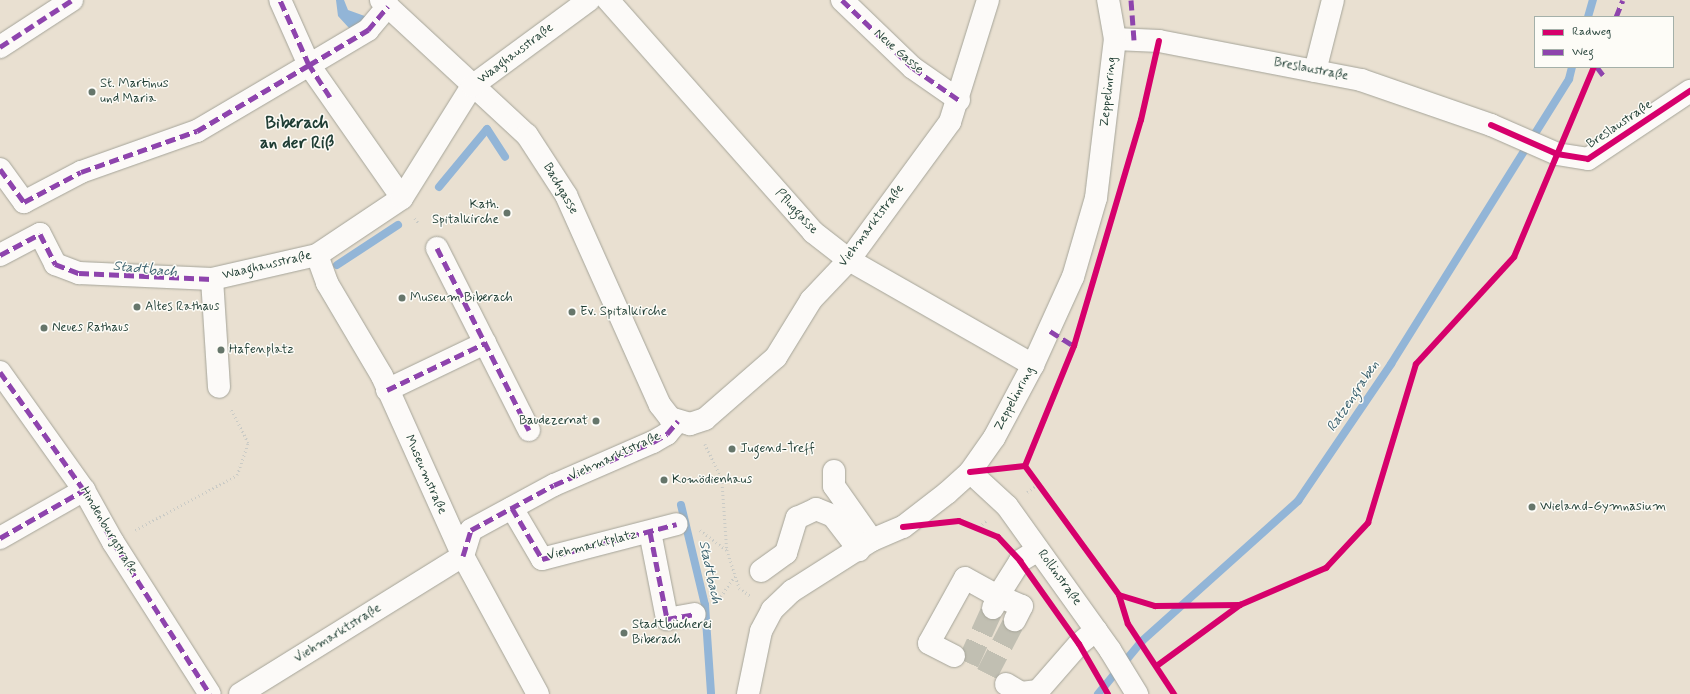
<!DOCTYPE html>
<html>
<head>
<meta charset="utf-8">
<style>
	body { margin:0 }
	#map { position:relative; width:1690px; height:694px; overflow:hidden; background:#e9e0d1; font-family:Mynerve,sans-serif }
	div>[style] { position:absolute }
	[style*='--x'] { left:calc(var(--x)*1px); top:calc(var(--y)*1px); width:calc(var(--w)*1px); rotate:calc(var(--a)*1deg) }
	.water>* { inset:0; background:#92b5d7 }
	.stream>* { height:8px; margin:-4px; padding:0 4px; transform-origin:4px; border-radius:4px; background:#92b5d7 }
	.minor-tunnel>* { height:22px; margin-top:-11px; transform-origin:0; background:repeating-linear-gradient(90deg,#c1bfb2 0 22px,transparent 0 33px) }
	.path>* { height:2.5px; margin-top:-1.25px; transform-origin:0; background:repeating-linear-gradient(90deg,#cacbc6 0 1px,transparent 0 4px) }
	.roads { filter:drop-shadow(0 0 1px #a5a499) drop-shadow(0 0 1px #a5a499) }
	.minor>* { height:22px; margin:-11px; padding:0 11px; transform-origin:11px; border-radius:11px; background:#fcfaf8 }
	.major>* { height:22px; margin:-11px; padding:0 11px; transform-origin:11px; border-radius:11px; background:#fcfaf8 }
	.quiet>* { height:5px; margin-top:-2.5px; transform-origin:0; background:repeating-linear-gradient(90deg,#8e44ad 0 10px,transparent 0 15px) }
	.cycleway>* { height:6px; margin:-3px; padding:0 3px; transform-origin:3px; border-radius:3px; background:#d6006c }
	.dots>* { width:11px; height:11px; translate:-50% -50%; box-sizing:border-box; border:2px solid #fdfcf7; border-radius:50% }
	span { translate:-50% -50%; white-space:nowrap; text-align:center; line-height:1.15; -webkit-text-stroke:3px #fdfcf7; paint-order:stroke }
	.street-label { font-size:13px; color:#1f3d34 }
	.poi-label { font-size:13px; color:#1f3d34 }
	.left { translate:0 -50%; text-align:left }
	.right { translate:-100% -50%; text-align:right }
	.water-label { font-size:14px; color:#3a616e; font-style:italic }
	.district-label { font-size:17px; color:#1f3d34; font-weight:700 }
	.legend { position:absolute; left:1534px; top:16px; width:140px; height:52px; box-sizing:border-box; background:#fdfcf7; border:1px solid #a4b0a9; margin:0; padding:5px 7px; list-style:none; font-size:12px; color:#1f3d34 }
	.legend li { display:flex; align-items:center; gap:8px; height:20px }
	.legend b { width:20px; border:1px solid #a4b0a9 }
</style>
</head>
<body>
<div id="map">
	<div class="water">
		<i style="clip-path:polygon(336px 0,344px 0,348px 10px,373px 19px,358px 29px,349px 28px,338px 16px)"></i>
	</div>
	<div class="stream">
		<i style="--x:1588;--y:17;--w:18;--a:-74"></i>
		<i style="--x:439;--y:187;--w:75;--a:-50.4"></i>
		<i style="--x:487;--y:129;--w:33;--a:57"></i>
		<i style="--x:337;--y:265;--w:73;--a:-33.3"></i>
		<i style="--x:681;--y:505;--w:103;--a:76.5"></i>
		<i style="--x:705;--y:605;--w:89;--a:86.1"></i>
		<i style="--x:1098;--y:694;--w:69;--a:-50.3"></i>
		<i style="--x:1142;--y:641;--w:210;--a:-41.9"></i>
		<i style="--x:1298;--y:501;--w:166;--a:-55.8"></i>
		<i style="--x:1391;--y:364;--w:336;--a:-58"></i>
		<i style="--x:1569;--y:79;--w:12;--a:-76"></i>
	</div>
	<div class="minor-tunnel">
		<i style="--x:968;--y:663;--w:60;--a:-65.6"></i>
		<i style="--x:987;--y:674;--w:61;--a:-62.6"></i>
	</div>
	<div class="path">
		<i style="--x:415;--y:218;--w:7;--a:56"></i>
		<i style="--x:705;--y:444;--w:39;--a:64"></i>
		<i style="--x:722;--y:479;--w:71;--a:86"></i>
		<i style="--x:1027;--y:492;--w:14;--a:-36"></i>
		<i style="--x:979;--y:527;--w:11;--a:-41"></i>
		<i style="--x:135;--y:530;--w:116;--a:-28.3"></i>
		<i style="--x:237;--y:475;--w:34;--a:-71"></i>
		<i style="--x:248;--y:443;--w:39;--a:-117"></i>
		<i style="--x:700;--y:530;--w:34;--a:37"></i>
		<i style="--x:727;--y:550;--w:40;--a:72"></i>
		<i style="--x:739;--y:588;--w:14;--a:34"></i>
		<i style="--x:716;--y:603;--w:33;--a:-55"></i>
	</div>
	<div class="roads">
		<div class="minor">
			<i style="--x:381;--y:0;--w:199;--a:42.8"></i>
			<i style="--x:527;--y:135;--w:72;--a:57"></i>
			<i style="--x:566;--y:195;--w:230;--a:65.9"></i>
			<i style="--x:660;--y:405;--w:16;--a:52"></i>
			<i style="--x:670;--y:418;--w:21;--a:17"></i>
			<i style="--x:690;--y:424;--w:16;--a:-18"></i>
			<i style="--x:705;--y:419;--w:94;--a:-41.1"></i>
			<i style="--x:776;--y:357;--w:67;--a:-58.4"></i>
			<i style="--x:811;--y:300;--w:55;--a:-46.5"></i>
			<i style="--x:849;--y:260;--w:171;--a:-53.8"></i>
			<i style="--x:950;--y:122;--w:128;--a:-72.7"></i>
			<i style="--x:608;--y:0;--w:310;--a:48.5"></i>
			<i style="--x:813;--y:232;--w:46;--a:37.9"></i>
			<i style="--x:849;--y:260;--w:212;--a:29.7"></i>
			<i style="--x:842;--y:0;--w:98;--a:43.8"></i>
			<i style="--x:913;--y:68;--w:56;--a:34.8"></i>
			<i style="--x:388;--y:6;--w:31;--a:130"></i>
			<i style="--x:368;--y:30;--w:69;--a:149.3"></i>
			<i style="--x:309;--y:65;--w:162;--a:55"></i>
			<i style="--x:1115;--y:39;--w:44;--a:2.6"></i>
			<i style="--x:1159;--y:41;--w:206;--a:10.9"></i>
			<i style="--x:1361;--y:80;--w:138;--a:19.1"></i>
			<i style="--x:1491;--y:125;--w:72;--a:23.7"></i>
			<i style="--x:1557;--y:154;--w:31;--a:9"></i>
			<i style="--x:1588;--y:159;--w:123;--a:-33.7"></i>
			<i style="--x:0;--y:47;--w:86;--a:-33.1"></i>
			<i style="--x:1315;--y:71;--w:73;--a:-75.8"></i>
			<i style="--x:0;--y:169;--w:41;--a:54"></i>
			<i style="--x:24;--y:202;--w:64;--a:-27.8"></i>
			<i style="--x:81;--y:172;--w:123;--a:-19.5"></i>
			<i style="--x:197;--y:131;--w:130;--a:-30.5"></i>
			<i style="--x:309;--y:65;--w:71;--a:-114"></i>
			<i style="--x:437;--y:248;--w:204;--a:63.2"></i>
			<i style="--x:0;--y:255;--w:45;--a:-27.7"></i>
			<i style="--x:40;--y:234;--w:34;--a:63"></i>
			<i style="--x:55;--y:264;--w:26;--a:21"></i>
			<i style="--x:79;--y:273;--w:133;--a:2.6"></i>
			<i style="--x:212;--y:279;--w:108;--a:-12.9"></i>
			<i style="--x:317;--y:255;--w:102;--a:-33.8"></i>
			<i style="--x:402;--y:198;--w:132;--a:-58"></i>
			<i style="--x:472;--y:86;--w:145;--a:-36.3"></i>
			<i style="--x:317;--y:255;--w:30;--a:70"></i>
			<i style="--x:327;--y:283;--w:108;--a:59.4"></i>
			<i style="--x:382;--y:376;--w:197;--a:65.8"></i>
			<i style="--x:463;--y:556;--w:157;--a:61.5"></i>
			<i style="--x:212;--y:279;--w:108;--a:86.3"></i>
			<i style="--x:0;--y:372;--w:145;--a:54.6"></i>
			<i style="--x:84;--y:490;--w:60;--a:60.9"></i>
			<i style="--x:113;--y:542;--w:180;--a:57.5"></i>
			<i style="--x:387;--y:390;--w:109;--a:-25.6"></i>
			<i style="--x:834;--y:471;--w:15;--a:90"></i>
			<i style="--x:834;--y:486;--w:66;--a:54.9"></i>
			<i style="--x:970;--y:472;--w:50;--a:42.6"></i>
			<i style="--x:1007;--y:506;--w:177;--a:54.4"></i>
			<i style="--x:1110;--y:650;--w:52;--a:58.5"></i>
			<i style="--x:512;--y:508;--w:59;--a:59.5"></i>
			<i style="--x:542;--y:559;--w:139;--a:-14.5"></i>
			<i style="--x:650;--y:532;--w:89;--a:78.9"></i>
			<i style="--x:667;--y:619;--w:28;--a:-10"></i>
			<i style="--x:0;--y:538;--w:97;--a:-29.7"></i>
			<i style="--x:761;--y:571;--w:31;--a:-36"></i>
			<i style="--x:786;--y:553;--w:37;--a:-73"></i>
			<i style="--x:797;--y:518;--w:21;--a:-25"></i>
			<i style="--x:816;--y:509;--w:18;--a:22"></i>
			<i style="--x:833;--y:516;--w:43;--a:52.6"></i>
			<i style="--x:993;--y:608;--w:13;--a:-67"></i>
			<i style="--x:998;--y:596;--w:26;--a:23"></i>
			<i style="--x:1022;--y:606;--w:16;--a:117"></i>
			<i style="--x:954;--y:656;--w:28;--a:-153"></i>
			<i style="--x:929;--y:643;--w:74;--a:-61"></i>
			<i style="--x:965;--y:578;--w:38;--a:29"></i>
			<i style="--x:998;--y:596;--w:41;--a:-57.8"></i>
			<i style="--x:1020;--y:561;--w:21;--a:-31"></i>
			<i style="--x:1006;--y:684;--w:17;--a:31"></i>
			<i style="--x:1021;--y:693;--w:17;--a:-7"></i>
			<i style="--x:1038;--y:691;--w:62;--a:-48.9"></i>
			<i style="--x:1079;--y:644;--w:22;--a:-39"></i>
			<i style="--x:240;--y:694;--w:262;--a:-31.8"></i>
			<i style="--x:463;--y:556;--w:27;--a:-73"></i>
			<i style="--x:471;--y:530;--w:94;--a:-28.5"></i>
			<i style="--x:554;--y:485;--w:108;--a:-23.5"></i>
			<i style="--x:653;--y:442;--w:16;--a:-30"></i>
			<i style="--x:667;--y:434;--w:17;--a:-50"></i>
		</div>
		<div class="major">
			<i style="--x:748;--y:694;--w:64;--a:-78.3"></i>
			<i style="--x:761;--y:631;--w:24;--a:-62"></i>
			<i style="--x:772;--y:610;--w:28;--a:-44"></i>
			<i style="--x:792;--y:591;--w:95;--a:-32.5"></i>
			<i style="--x:872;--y:540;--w:34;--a:-23"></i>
			<i style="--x:903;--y:527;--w:56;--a:-37.7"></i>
			<i style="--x:947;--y:493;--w:31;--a:-42"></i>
			<i style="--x:970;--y:472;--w:42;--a:-54.8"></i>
			<i style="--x:994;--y:438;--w:83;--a:-61.9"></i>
			<i style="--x:1033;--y:365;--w:97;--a:-65.6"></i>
			<i style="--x:1073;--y:277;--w:82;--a:-73.8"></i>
			<i style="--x:1096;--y:198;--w:160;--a:-83.2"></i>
			<i style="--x:1115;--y:39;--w:40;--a:-100"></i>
		</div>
	</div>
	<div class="quiet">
		<i style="--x:842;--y:0;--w:98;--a:43.8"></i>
		<i style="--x:913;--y:68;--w:56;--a:34.8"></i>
		<i style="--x:1131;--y:0;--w:40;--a:85.7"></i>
		<i style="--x:1616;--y:17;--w:18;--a:-68"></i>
		<i style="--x:0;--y:47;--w:86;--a:-33.1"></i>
		<i style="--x:1597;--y:67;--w:10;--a:53"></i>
		<i style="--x:330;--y:97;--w:38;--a:-123"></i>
		<i style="--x:309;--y:65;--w:69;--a:-30.7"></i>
		<i style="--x:368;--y:30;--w:31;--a:-50"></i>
		<i style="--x:0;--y:169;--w:41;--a:54"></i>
		<i style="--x:24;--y:202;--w:64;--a:-27.8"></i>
		<i style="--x:81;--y:172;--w:123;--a:-19.5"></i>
		<i style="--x:197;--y:131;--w:130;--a:-30.5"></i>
		<i style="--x:309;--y:65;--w:71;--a:-114"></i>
		<i style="--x:437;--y:248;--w:204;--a:63.2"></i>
		<i style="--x:0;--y:255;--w:45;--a:-27.7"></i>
		<i style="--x:40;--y:234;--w:34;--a:63"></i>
		<i style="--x:55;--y:264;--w:26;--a:21"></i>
		<i style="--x:79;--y:273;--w:133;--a:2.6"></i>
		<i style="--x:1050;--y:331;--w:28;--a:32"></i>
		<i style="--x:0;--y:372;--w:145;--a:54.6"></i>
		<i style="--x:84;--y:490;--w:60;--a:60.9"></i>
		<i style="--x:113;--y:542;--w:180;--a:57.5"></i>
		<i style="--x:387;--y:390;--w:109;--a:-25.6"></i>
		<i style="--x:512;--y:508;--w:59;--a:59.5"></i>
		<i style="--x:542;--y:559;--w:139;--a:-14.5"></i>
		<i style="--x:650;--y:532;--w:89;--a:78.9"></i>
		<i style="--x:667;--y:619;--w:28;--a:-10"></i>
		<i style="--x:0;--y:538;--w:97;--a:-29.7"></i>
		<i style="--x:463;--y:556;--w:27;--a:-73"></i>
		<i style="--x:471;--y:530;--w:94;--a:-28.5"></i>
		<i style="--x:554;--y:485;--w:108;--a:-23.5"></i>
		<i style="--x:653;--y:442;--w:16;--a:-30"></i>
		<i style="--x:667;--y:434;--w:17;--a:-50"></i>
	</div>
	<div class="cycleway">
		<i style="--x:1491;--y:125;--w:72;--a:23.7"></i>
		<i style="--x:1557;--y:154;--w:31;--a:9"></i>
		<i style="--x:1588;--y:159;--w:123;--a:-33.7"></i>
		<i style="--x:1025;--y:466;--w:130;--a:-67.8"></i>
		<i style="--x:1074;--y:346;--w:236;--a:-73.5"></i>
		<i style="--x:1141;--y:120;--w:81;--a:-77.2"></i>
		<i style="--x:970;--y:472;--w:55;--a:-6.2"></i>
		<i style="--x:1025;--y:466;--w:160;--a:53.9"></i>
		<i style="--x:1119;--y:595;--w:30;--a:73"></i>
		<i style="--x:1128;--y:624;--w:84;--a:56.7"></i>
		<i style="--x:903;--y:527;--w:56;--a:-6.1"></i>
		<i style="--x:959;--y:521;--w:42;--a:22.3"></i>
		<i style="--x:998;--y:537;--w:33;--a:47"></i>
		<i style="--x:1020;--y:561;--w:102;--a:54.6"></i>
		<i style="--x:1079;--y:644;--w:58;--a:59.9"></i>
		<i style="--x:1119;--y:595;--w:38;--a:17"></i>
		<i style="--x:1155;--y:606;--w:85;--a:-0.7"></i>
		<i style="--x:1158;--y:665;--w:102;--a:-36.2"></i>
		<i style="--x:1240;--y:605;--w:94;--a:-23.3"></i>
		<i style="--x:1326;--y:568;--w:62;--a:-47"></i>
		<i style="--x:1368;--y:523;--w:166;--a:-73.2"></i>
		<i style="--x:1416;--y:364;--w:145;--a:-47.5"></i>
		<i style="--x:1514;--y:257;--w:206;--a:-67.2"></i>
	</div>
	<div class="dots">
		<i style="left:92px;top:92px;background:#66766b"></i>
		<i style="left:507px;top:213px;background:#66766b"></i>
		<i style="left:402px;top:298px;background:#66766b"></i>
		<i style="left:137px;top:307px;background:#66766b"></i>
		<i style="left:572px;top:312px;background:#66766b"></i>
		<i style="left:44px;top:328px;background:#66766b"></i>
		<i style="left:221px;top:350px;background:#66766b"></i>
		<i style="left:596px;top:421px;background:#66766b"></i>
		<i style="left:732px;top:449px;background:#66766b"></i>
		<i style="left:664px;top:480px;background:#66766b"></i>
		<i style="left:1532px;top:507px;background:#66766b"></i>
		<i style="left:624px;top:633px;background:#66766b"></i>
	</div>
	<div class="street-label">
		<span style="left:898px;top:52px;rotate:41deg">Neue Gasse</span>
		<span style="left:516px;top:54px;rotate:-37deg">Waaghausstraße</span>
		<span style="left:1311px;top:70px;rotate:11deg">Breslaustraße</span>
		<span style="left:1109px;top:92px;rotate:-84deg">Zeppelinring</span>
		<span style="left:1620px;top:125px;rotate:-34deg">Breslaustraße</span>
		<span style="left:560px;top:189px;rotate:60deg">Bachgasse</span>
		<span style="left:796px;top:212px;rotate:47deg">Pfluggasse</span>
		<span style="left:872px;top:226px;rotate:-53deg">Viehmarktstraße</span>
		<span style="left:267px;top:266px;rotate:-13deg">Waaghausstraße</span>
		<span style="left:1015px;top:399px;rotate:-62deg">Zeppelinring</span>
		<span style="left:615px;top:457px;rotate:-25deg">Viehmarktstraße</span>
		<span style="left:425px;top:475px;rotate:66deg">Museumstraße</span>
		<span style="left:108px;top:531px;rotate:59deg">Hindenburgstraße</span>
		<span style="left:592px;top:546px;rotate:-14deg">Viehmarktplatz</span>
		<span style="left:1059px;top:578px;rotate:54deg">Rollinstraße</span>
		<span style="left:338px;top:634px;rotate:-32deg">Viehmarktstraße</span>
	</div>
	<div class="poi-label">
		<span class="left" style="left:100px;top:92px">St. Martinus<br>und Maria</span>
		<span class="right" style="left:499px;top:213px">Kath.<br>Spitalkirche</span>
		<span class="left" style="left:410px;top:298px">Museum Biberach</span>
		<span class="left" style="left:145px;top:307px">Altes Rathaus</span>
		<span class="left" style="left:580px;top:312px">Ev. Spitalkirche</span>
		<span class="left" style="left:52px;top:328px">Neues Rathaus</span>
		<span class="left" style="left:229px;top:350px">Hafenplatz</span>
		<span class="right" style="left:588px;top:421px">Baudezernat</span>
		<span class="left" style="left:740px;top:449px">Jugend-Treff</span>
		<span class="left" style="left:672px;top:480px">Komödienhaus</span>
		<span class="left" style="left:1540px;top:507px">Wieland-Gymnasium</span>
		<span class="left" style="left:632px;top:633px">Stadtbücherei<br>Biberach</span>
	</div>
	<div class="water-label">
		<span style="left:145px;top:269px;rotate:6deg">Stadtbach</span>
		<span style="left:1353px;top:396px;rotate:-56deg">Ratzengraben</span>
		<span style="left:710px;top:572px;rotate:78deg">Stadtbach</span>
	</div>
	<div class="district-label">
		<span style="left:297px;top:134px">Biberach<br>an der Riß</span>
	</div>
	<ul class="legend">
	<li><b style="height:5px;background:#d6006c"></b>Radweg</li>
	<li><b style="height:5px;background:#8e44ad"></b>Weg</li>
	</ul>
</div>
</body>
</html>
